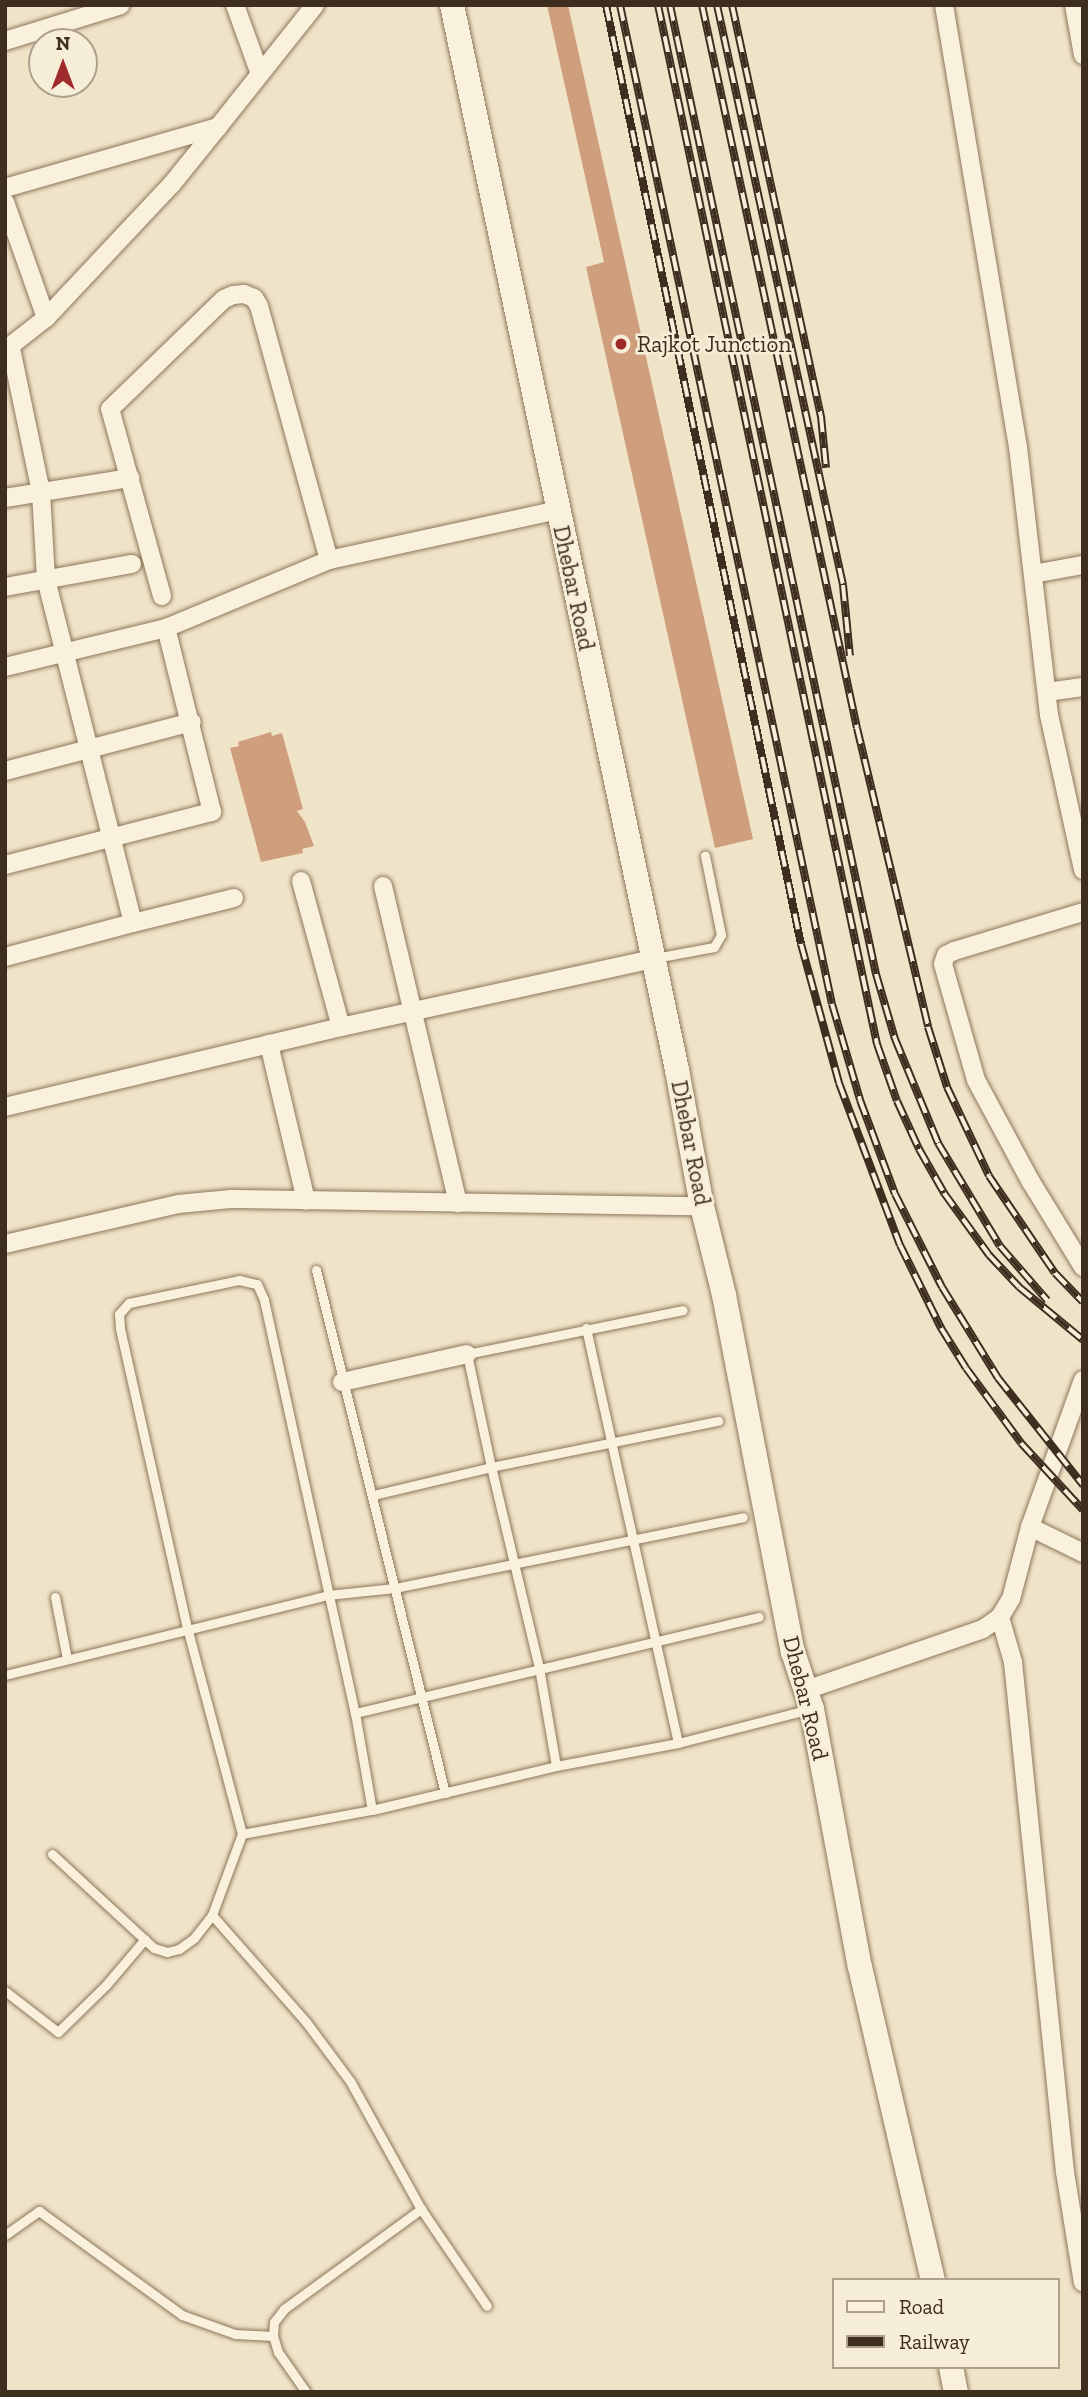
<!DOCTYPE html>
<html>
<head>
<meta charset="utf-8">
<style>
	body { margin:0 }
	#map { position:relative; width:1088px; height:2397px; overflow:hidden; background:#f0e4c8; font-family:"Zilla Slab",serif }
	div>[style] { position:absolute }
	[style*='--x'] { left:calc(var(--x)*1px); top:calc(var(--y)*1px); width:calc(var(--w)*1px); rotate:calc(var(--a)*1deg) }
	.building>* { inset:0; background:#cf9f7d }
	.roads { filter:drop-shadow(0 0 2px #8d765c) drop-shadow(0 0 2px #8d765c) }
	.lane>* { height:9px; margin:-4.5px; padding:0 4.5px; transform-origin:4.5px; border-radius:4.5px; background:#faf1dc }
	.street>* { height:18px; margin:-9px; padding:0 9px; transform-origin:9px; border-radius:9px; background:#faf1dc }
	.secondary>* { height:24px; margin:-12px; padding:0 12px; transform-origin:12px; border-radius:12px; background:#faf1dc }
	.rail>* { height:8px; margin-top:-4px; transform-origin:0; background:repeating-linear-gradient(90deg,#f7eed8 0 16px,#3d2e20 0 32px); box-sizing:border-box; border-block:2px solid #3d2e20 }
	.dots>* { width:19px; height:19px; translate:-50% -50%; box-sizing:border-box; border:4px solid #f7eed8; border-radius:50% }
	span { translate:-50% -50%; white-space:nowrap; text-align:center; line-height:1.15; -webkit-text-stroke:5px #f7eed8; paint-order:stroke }
	.poi-label { font-size:23px; color:#3d2e20 }
	.left { translate:0 -50%; text-align:left }
	.street-label { font-size:23px; color:#3d2e20 }
	.frame { position:absolute; inset:0; border:7px solid #3d2e20; pointer-events:none }
	.legend { position:absolute; left:832px; top:2278px; width:228px; height:91px; box-sizing:border-box; background:#f7eed8; border:2px solid #ada18e; margin:0; padding:9px 12px; list-style:none; font-size:21px; color:#3d2e20 }
	.legend li { display:flex; align-items:center; gap:14px; height:35px }
	.legend b { width:35px; border:2px solid #ada18e }
	.north { position:absolute; left:28px; top:28px; width:70px; height:70px; box-sizing:border-box; background:#f7eed8; border:2px solid #ada18e; border-radius:50%; rotate:0deg; font-size:19px; font-weight:700; line-height:28px; text-align:center; color:#3d2e20 }
	.north::after { content:''; display:block; margin:auto; width:24px; height:32px; background:#9e2a2b; clip-path:polygon(50% 0,100% 100%,50% 72%,0 100%) }
</style>
</head>
<body>
<div id="map">
	<div class="building">
		<i style="clip-path:polygon(547px 5px,568px 5px,753px 839px,715px 848px,586px 267px,604px 262px)"></i>
		<i style="clip-path:polygon(271px 732px,272px 736px,282px 733px,303px 809px,297px 811px,305px 822px,314px 846px,302px 849px,303px 853px,261px 862px,230px 748px,239px 746px,238px 742px)"></i>
	</div>
	<div class="roads">
		<div class="lane">
			<i style="--x:655;--y:958;--w:60;--a:-10.6"></i>
			<i style="--x:714;--y:947;--w:14;--a:-60"></i>
			<i style="--x:721;--y:935;--w:81;--a:-101.4"></i>
			<i style="--x:316;--y:1270;--w:539;--a:76.14"></i>
			<i style="--x:586;--y:1328;--w:425;--a:77.5"></i>
			<i style="--x:373;--y:1495;--w:121;--a:-13.3"></i>
			<i style="--x:491;--y:1467;--w:232;--a:-11.5"></i>
			<i style="--x:55;--y:1597;--w:63;--a:79"></i>
			<i style="--x:5;--y:1675;--w:333;--a:-13.9"></i>
			<i style="--x:328;--y:1595;--w:67;--a:-6"></i>
			<i style="--x:395;--y:1588;--w:355;--a:-11.5"></i>
			<i style="--x:355;--y:1713;--w:415;--a:-13.4"></i>
			<i style="--x:556;--y:1766;--w:99;--a:-99.8"></i>
			<i style="--x:539;--y:1668;--w:207;--a:-103.4"></i>
			<i style="--x:491;--y:1467;--w:116;--a:-102"></i>
			<i style="--x:467;--y:1354;--w:220;--a:-11.5"></i>
			<i style="--x:242;--y:1834;--w:213;--a:-104.9"></i>
			<i style="--x:187;--y:1628;--w:307;--a:-102.6"></i>
			<i style="--x:120;--y:1328;--w:14;--a:-94"></i>
			<i style="--x:119;--y:1314;--w:15;--a:-48"></i>
			<i style="--x:129;--y:1303;--w:112;--a:-11.8"></i>
			<i style="--x:239;--y:1280;--w:18;--a:13"></i>
			<i style="--x:257;--y:1284;--w:17;--a:66"></i>
			<i style="--x:264;--y:1300;--w:423;--a:77.6"></i>
			<i style="--x:355;--y:1713;--w:98;--a:80.1"></i>
			<i style="--x:52;--y:1854;--w:139;--a:42.7"></i>
			<i style="--x:154;--y:1948;--w:14;--a:17"></i>
			<i style="--x:167;--y:1952;--w:12;--a:-14"></i>
			<i style="--x:179;--y:1949;--w:19;--a:-36"></i>
			<i style="--x:194;--y:1938;--w:29;--a:-52"></i>
			<i style="--x:212;--y:1915;--w:86;--a:-69.7"></i>
			<i style="--x:242;--y:1834;--w:132;--a:-10.5"></i>
			<i style="--x:372;--y:1810;--w:189;--a:-13.4"></i>
			<i style="--x:556;--y:1766;--w:124;--a:-10.7"></i>
			<i style="--x:678;--y:1743;--w:136;--a:-14.4"></i>
			<i style="--x:212;--y:1915;--w:142;--a:48.7"></i>
			<i style="--x:306;--y:2022;--w:74;--a:53.3"></i>
			<i style="--x:350;--y:2081;--w:146;--a:61"></i>
			<i style="--x:421;--y:2209;--w:117;--a:55.8"></i>
			<i style="--x:5;--y:1991;--w:67;--a:37.7"></i>
			<i style="--x:58;--y:2032;--w:67;--a:-44.4"></i>
			<i style="--x:106;--y:1985;--w:60;--a:-49.7"></i>
			<i style="--x:5;--y:2235;--w:42;--a:-35.2"></i>
			<i style="--x:39;--y:2211;--w:177;--a:36"></i>
			<i style="--x:182;--y:2315;--w:56;--a:19.7"></i>
			<i style="--x:235;--y:2334;--w:38;--a:3"></i>
			<i style="--x:306;--y:2392;--w:49;--a:-125"></i>
			<i style="--x:278;--y:2352;--w:17;--a:-107"></i>
			<i style="--x:273;--y:2336;--w:14;--a:-86"></i>
			<i style="--x:274;--y:2322;--w:16;--a:-52"></i>
			<i style="--x:284;--y:2309;--w:170;--a:-36.1"></i>
		</div>
		<div class="street">
			<i style="--x:235;--y:5;--w:73;--a:70.1"></i>
			<i style="--x:944;--y:5;--w:448;--a:80.5"></i>
			<i style="--x:1018;--y:447;--w:270;--a:83.4"></i>
			<i style="--x:1049;--y:715;--w:159;--a:77.6"></i>
			<i style="--x:1074;--y:5;--w:51;--a:79.8"></i>
			<i style="--x:5;--y:41;--w:121;--a:-17.2"></i>
			<i style="--x:5;--y:188;--w:222;--a:-16"></i>
			<i style="--x:218;--y:127;--w:156;--a:-51.5"></i>
			<i style="--x:5;--y:202;--w:123;--a:70.5"></i>
			<i style="--x:5;--y:350;--w:52;--a:-38"></i>
			<i style="--x:46;--y:318;--w:184;--a:-46.8"></i>
			<i style="--x:172;--y:184;--w:73;--a:-51.1"></i>
			<i style="--x:5;--y:498;--w:127;--a:-9.1"></i>
			<i style="--x:1033;--y:574;--w:51;--a:-10.2"></i>
			<i style="--x:5;--y:587;--w:129;--a:-10.3"></i>
			<i style="--x:162;--y:596;--w:194;--a:-105.5"></i>
			<i style="--x:110;--y:409;--w:158;--a:-44"></i>
			<i style="--x:224;--y:299;--w:10;--a:-24"></i>
			<i style="--x:233;--y:295;--w:11;--a:-5"></i>
			<i style="--x:244;--y:294;--w:11;--a:22"></i>
			<i style="--x:254;--y:298;--w:9;--a:58"></i>
			<i style="--x:259;--y:306;--w:263;--a:74.6"></i>
			<i style="--x:5;--y:667;--w:166;--a:-13.6"></i>
			<i style="--x:166;--y:628;--w:177;--a:-22.6"></i>
			<i style="--x:329;--y:560;--w:234;--a:-12.3"></i>
			<i style="--x:1047;--y:692;--w:36;--a:-8"></i>
			<i style="--x:5;--y:771;--w:193;--a:-14.7"></i>
			<i style="--x:5;--y:865;--w:214;--a:-14.4"></i>
			<i style="--x:212;--y:812;--w:190;--a:-104"></i>
			<i style="--x:301;--y:881;--w:151;--a:74.7"></i>
			<i style="--x:383;--y:886;--w:326;--a:76.7"></i>
			<i style="--x:1083;--y:912;--w:135;--a:163.2"></i>
			<i style="--x:954;--y:951;--w:9;--a:153"></i>
			<i style="--x:946;--y:955;--w:9;--a:108"></i>
			<i style="--x:943;--y:964;--w:121;--a:74.1"></i>
			<i style="--x:976;--y:1080;--w:116;--a:61.7"></i>
			<i style="--x:1031;--y:1182;--w:100;--a:58.5"></i>
			<i style="--x:133;--y:923;--w:104;--a:-13.9"></i>
			<i style="--x:5;--y:957;--w:132;--a:-14.9"></i>
			<i style="--x:133;--y:923;--w:355;--a:-104.2"></i>
			<i style="--x:46;--y:579;--w:87;--a:-93.3"></i>
			<i style="--x:41;--y:492;--w:147;--a:-101.8"></i>
			<i style="--x:269;--y:1044;--w:161;--a:76.7"></i>
			<i style="--x:5;--y:1107;--w:345;--a:-13.4"></i>
			<i style="--x:341;--y:1027;--w:319;--a:-12.3"></i>
			<i style="--x:5;--y:1244;--w:178;--a:-13"></i>
			<i style="--x:178;--y:1204;--w:53;--a:-5.4"></i>
			<i style="--x:231;--y:1199;--w:471;--a:0.9"></i>
			<i style="--x:342;--y:1382;--w:128;--a:-12.6"></i>
			<i style="--x:1030;--y:1527;--w:59;--a:26.1"></i>
			<i style="--x:1000;--y:1617;--w:47;--a:73.9"></i>
			<i style="--x:1013;--y:1662;--w:513;--a:84.18"></i>
			<i style="--x:1065;--y:2172;--w:112;--a:80.8"></i>
			<i style="--x:806;--y:1690;--w:187;--a:-19"></i>
			<i style="--x:983;--y:1629;--w:21;--a:-35"></i>
			<i style="--x:1000;--y:1617;--w:21;--a:-59"></i>
			<i style="--x:1011;--y:1599;--w:74;--a:-75.2"></i>
			<i style="--x:1030;--y:1527;--w:156;--a:-70.2"></i>
		</div>
		<div class="secondary">
			<i style="--x:452;--y:5;--w:1089;--a:78.07"></i>
			<i style="--x:677;--y:1070;--w:138;--a:79.6"></i>
			<i style="--x:702;--y:1206;--w:92;--a:76.1"></i>
			<i style="--x:724;--y:1295;--w:364;--a:79.1"></i>
			<i style="--x:793;--y:1652;--w:60;--a:71.6"></i>
			<i style="--x:812;--y:1709;--w:262;--a:79.5"></i>
			<i style="--x:860;--y:1967;--w:321;--a:76.9"></i>
			<i style="--x:951;--y:2367;--w:25;--a:79"></i>
		</div>
	</div>
	<div class="rail">
		<i style="--x:606;--y:5;--w:959;--a:78.27"></i>
		<i style="--x:801;--y:944;--w:144;--a:74.7"></i>
		<i style="--x:839;--y:1083;--w:173;--a:69.4"></i>
		<i style="--x:900;--y:1245;--w:93;--a:63.7"></i>
		<i style="--x:941;--y:1328;--w:47;--a:58"></i>
		<i style="--x:966;--y:1368;--w:93;--a:53.7"></i>
		<i style="--x:1021;--y:1443;--w:91;--a:47.2"></i>
		<i style="--x:620;--y:5;--w:1021;--a:78.02"></i>
		<i style="--x:832;--y:1004;--w:100;--a:73.7"></i>
		<i style="--x:860;--y:1100;--w:100;--a:69.6"></i>
		<i style="--x:895;--y:1194;--w:104;--a:63.2"></i>
		<i style="--x:942;--y:1287;--w:107;--a:58.4"></i>
		<i style="--x:998;--y:1378;--w:137;--a:51.5"></i>
		<i style="--x:658;--y:5;--w:1062;--a:78.1"></i>
		<i style="--x:877;--y:1044;--w:60;--a:70.7"></i>
		<i style="--x:897;--y:1101;--w:53;--a:65.4"></i>
		<i style="--x:919;--y:1149;--w:51;--a:60.4"></i>
		<i style="--x:944;--y:1193;--w:77;--a:54"></i>
		<i style="--x:989;--y:1255;--w:44;--a:46.8"></i>
		<i style="--x:1019;--y:1287;--w:83;--a:39.6"></i>
		<i style="--x:670;--y:5;--w:991;--a:78"></i>
		<i style="--x:876;--y:974;--w:68;--a:73.7"></i>
		<i style="--x:895;--y:1039;--w:113;--a:67.5"></i>
		<i style="--x:938;--y:1143;--w:120;--a:59"></i>
		<i style="--x:1000;--y:1246;--w:72;--a:49"></i>
		<i style="--x:702;--y:5;--w:739;--a:77.9"></i>
		<i style="--x:857;--y:728;--w:307;--a:76.6"></i>
		<i style="--x:928;--y:1027;--w:63;--a:72.4"></i>
		<i style="--x:947;--y:1087;--w:98;--a:64.7"></i>
		<i style="--x:989;--y:1176;--w:117;--a:55.8"></i>
		<i style="--x:1055;--y:1273;--w:40;--a:46"></i>
		<i style="--x:717;--y:5;--w:594;--a:77.74"></i>
		<i style="--x:843;--y:585;--w:71;--a:84.4"></i>
		<i style="--x:732;--y:5;--w:421;--a:77.8"></i>
		<i style="--x:821;--y:416;--w:52;--a:84.5"></i>
	</div>
	<div class="dots">
		<i style="left:621px;top:344px;background:#9e2a2b"></i>
	</div>
	<div class="poi-label">
		<span class="left" style="left:637px;top:344px">Rajkot Junction</span>
	</div>
	<div class="street-label">
		<span style="left:574px;top:588px;rotate:78deg">Dhebar Road</span>
		<span style="left:691px;top:1143px;rotate:79deg">Dhebar Road</span>
		<span style="left:806px;top:1698px;rotate:76deg">Dhebar Road</span>
	</div>
	<div class="frame"></div>
	<ul class="legend">
	<li><b style="height:9px;background:#faf1dc"></b>Road</li>
	<li><b style="height:9px;background:#3d2e20"></b>Railway</li>
	</ul>
	<div class="north">N</div>
</div>
</body>
</html>
